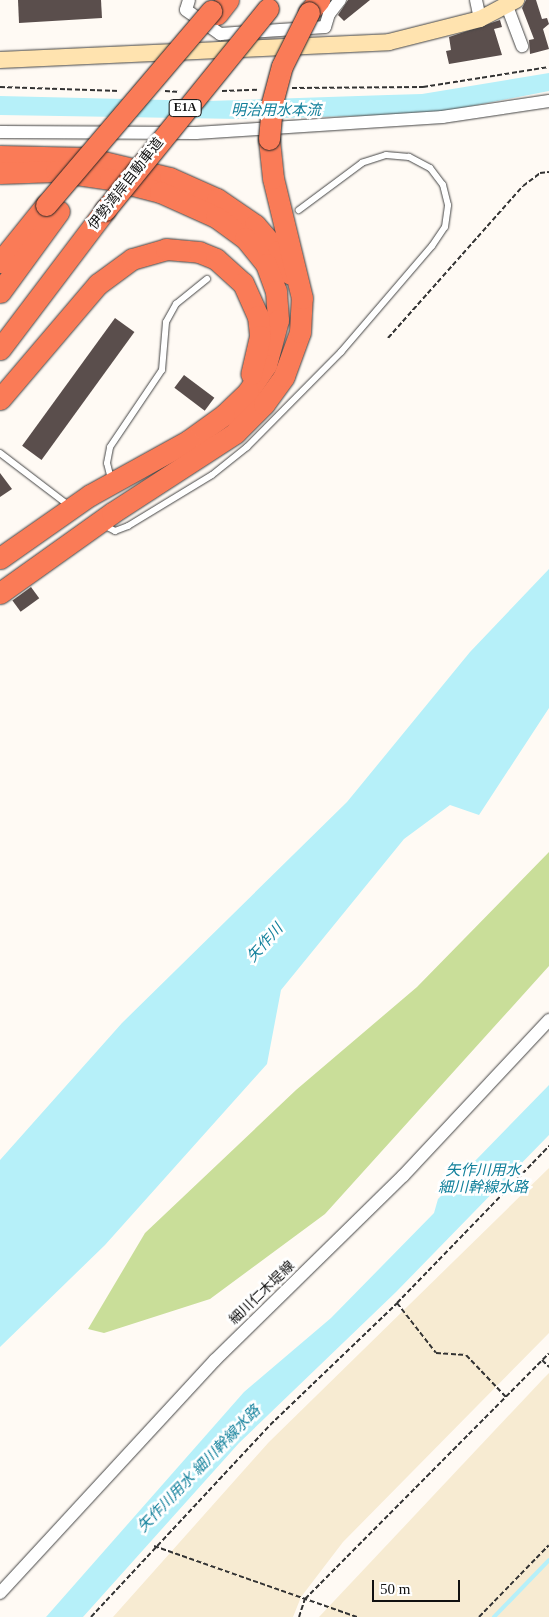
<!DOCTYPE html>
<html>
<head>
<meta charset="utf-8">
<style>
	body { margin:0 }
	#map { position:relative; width:549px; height:1617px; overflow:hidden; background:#fffaf4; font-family:"Times New Roman","Noto Sans JP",serif }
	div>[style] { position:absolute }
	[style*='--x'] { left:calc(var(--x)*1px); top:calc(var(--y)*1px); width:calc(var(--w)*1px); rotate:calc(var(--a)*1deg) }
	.farmland>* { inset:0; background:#f7ebd2 }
	.forest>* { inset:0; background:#c9de99 }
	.water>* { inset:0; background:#b6f0f9 }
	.stream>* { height:4px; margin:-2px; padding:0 2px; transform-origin:2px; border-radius:2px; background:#b6f0f9 }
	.building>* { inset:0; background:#5a4e4c; transform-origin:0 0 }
	.path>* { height:2px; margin-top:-1px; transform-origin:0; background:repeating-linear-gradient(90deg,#333 0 5px,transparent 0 7.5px) }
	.roads { filter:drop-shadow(0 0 1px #444) drop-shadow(0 0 1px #444) }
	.lane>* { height:6px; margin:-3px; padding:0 3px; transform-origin:3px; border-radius:3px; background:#fff }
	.street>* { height:12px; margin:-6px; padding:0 6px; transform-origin:6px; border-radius:6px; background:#fff }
	.secondary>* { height:16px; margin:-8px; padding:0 8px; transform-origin:8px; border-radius:8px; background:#ffe3af }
	.highway>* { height:21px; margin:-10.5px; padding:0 10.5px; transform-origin:10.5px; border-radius:10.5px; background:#fa7b57 }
	.bridges { filter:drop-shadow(0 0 1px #222) drop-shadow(0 0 1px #222) }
	.highway-bridge>* { height:21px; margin:-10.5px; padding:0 10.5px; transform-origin:10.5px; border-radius:10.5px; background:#fa7b57 }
	span { translate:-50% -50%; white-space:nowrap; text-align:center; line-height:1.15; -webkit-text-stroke:5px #fff; paint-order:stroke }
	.shield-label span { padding:1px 4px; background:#fff; border:1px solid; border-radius:4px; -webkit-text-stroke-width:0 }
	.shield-label { font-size:12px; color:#111; font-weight:700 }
	.street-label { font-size:14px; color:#111 }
	.water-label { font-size:15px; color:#12809b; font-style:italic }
	.scale { position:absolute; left:372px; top:1580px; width:88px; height:22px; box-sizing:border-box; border:2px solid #111; border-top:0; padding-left:6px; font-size:15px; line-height:18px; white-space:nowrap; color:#111; -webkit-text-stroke:4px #fff; paint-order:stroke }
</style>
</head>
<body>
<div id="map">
	<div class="farmland">
		<i style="clip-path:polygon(549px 1168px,549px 1333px,343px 1542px,301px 1597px,293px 1617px,113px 1617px,269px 1442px)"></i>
		<i style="clip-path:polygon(549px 1373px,549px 1617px,319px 1617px,544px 1378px)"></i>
	</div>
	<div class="forest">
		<i style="clip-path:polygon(549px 852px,549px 966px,325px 1214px,210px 1299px,104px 1333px,88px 1329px,145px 1233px,296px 1090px,417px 987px)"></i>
	</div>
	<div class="water">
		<i style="clip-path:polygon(549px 73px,549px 91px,431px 114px,240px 119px,0 115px,0 96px,208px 101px,388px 95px,422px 94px)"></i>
		<i style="clip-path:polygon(549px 569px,549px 708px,479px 815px,450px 805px,404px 839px,281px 990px,267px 1064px,105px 1245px,0 1347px,0 1160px,122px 1023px,347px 802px,470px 652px)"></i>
		<i style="clip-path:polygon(549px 1085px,549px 1135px,396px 1292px,239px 1443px,83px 1617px,46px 1617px,244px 1392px,331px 1318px,434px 1213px,438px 1199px)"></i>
	</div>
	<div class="stream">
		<i style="--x:494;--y:1617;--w:79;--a:-46"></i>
	</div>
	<div class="building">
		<i style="clip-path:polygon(18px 0,101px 0,102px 18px,19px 23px)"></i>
		<i style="clip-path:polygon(348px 0,370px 0,344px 21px,338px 15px)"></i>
		<i style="clip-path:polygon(526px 0,536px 0,542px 19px,547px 18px,549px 24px,543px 29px,549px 49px,530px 54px,529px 40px,534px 39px,522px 8px)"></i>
		<i style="clip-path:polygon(500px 20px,502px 27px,494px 29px,502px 55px,449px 64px,446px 51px,451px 50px,449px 37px)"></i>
		<i style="left:115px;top:318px;width:24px;height:158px;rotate:36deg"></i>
		<i style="left:184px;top:375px;width:38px;height:16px;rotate:37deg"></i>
		<i style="clip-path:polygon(0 473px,12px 489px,0 497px)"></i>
		<i style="left:31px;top:587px;width:14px;height:23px;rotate:54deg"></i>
	</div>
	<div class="path">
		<i style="--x:0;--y:87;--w:120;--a:1.9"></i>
		<i style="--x:292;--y:88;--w:131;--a:-0.4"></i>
		<i style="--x:423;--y:87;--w:128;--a:-9"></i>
		<i style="--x:165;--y:91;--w:15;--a:4"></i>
		<i style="--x:222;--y:91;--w:35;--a:-2"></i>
		<i style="--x:388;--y:338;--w:203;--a:-48.4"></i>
		<i style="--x:523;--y:186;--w:21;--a:-37"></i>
		<i style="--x:540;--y:173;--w:9;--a:-6"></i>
		<i style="--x:397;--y:1303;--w:63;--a:52"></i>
		<i style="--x:436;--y:1353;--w:30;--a:4"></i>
		<i style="--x:466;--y:1355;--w:59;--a:46.4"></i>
		<i style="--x:542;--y:1360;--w:10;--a:45"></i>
		<i style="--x:154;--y:1546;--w:215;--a:19.3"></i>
		<i style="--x:91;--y:1617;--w:262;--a:-47"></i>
		<i style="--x:270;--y:1425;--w:176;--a:-43.8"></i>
		<i style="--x:397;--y:1303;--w:219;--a:-45.9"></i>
		<i style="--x:299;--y:1617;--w:19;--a:-72"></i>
		<i style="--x:305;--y:1599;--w:346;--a:-45.2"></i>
		<i style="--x:479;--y:1617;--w:100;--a:-45.8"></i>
	</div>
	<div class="roads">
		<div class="lane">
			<i style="--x:0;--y:453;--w:86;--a:37.4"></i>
			<i style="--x:111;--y:479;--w:16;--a:-104"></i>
			<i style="--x:107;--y:463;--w:16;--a:-79"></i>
			<i style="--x:110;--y:447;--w:93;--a:-56"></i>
			<i style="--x:162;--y:370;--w:48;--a:-85.2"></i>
			<i style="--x:166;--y:322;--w:21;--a:-61"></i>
			<i style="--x:176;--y:304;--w:40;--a:-39"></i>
			<i style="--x:102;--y:524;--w:15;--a:28"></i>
			<i style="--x:115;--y:531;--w:14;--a:-21"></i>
			<i style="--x:128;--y:526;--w:98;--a:-31.3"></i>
			<i style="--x:212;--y:475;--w:45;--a:-38.7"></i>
			<i style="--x:247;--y:447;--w:134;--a:-45.3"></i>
			<i style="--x:341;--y:352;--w:140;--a:-49.4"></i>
			<i style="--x:432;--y:246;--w:23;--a:-56"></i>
			<i style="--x:445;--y:227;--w:22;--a:-82"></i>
			<i style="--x:448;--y:205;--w:21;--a:-104"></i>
			<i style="--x:443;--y:185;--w:21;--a:-127"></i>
			<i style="--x:430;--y:168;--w:24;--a:-152"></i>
			<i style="--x:409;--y:157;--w:23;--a:-175"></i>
			<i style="--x:386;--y:155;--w:25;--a:162"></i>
			<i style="--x:362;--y:163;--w:79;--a:143.3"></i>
		</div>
		<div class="street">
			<i style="--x:189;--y:0;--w:10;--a:107"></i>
			<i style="--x:186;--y:10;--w:42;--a:35.2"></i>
			<i style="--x:220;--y:34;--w:105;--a:-3.8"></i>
			<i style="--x:325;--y:27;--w:14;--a:-73"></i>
			<i style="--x:329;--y:14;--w:18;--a:-52"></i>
			<i style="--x:476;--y:0;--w:19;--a:78"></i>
			<i style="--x:507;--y:6;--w:43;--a:69.4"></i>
			<i style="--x:0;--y:132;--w:196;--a:0.3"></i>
			<i style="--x:196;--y:133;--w:247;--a:-3.7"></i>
			<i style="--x:442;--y:117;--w:108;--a:-8.5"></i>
			<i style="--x:0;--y:1593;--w:317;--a:-47.3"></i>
			<i style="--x:215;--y:1360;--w:263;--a:-44.4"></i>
			<i style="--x:403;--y:1176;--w:214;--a:-46.9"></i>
		</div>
		<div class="secondary">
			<i style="--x:0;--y:60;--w:389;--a:-2.6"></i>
			<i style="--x:389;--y:42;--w:94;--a:-14.2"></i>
			<i style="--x:480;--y:19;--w:41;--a:-27.8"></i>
		</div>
		<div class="highway">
			<i style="--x:309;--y:12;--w:16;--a:-50"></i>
			<i style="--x:217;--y:14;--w:18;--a:-52"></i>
			<i style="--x:0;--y:156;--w:87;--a:1.3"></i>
			<i style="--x:87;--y:158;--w:85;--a:13.5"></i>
			<i style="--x:170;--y:178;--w:51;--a:24.1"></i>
			<i style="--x:217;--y:199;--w:46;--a:34.4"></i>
			<i style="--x:255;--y:225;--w:35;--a:49"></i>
			<i style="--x:278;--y:251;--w:25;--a:63"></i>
			<i style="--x:0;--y:173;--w:56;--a:-2"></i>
			<i style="--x:56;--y:171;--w:55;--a:8.4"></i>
			<i style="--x:110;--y:179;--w:52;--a:14.6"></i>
			<i style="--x:160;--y:192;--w:61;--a:24.1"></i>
			<i style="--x:216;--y:217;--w:36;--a:36"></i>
			<i style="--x:245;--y:238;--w:33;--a:51"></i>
			<i style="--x:266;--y:264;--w:29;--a:70"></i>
			<i style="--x:276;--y:291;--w:29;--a:86"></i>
			<i style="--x:278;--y:320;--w:47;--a:104.9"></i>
			<i style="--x:266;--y:365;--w:32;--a:124"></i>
			<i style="--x:248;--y:392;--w:33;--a:136"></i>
			<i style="--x:224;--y:415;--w:44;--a:144.2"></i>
			<i style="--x:188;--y:441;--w:112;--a:151.1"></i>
			<i style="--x:90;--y:495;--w:110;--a:145"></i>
			<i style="--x:0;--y:262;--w:73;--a:-51.1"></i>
			<i style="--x:0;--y:292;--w:100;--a:-53.9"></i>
			<i style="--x:0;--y:349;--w:174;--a:-52.9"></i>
			<i style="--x:0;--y:399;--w:151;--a:-49.6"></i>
			<i style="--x:98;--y:284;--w:42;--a:-36.3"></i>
			<i style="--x:132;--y:259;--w:35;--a:-16"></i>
			<i style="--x:166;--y:249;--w:33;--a:5"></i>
			<i style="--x:199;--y:252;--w:18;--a:22"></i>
			<i style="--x:216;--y:259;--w:36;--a:42"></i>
			<i style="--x:243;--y:283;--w:36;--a:66"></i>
			<i style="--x:258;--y:316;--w:20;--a:84"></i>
			<i style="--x:260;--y:336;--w:39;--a:103"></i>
			<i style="--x:0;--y:593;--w:138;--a:-35.5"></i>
			<i style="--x:112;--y:513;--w:147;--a:-33"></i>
			<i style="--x:235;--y:433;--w:41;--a:-45"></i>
			<i style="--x:264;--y:404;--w:34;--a:-54"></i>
			<i style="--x:284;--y:376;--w:47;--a:-70"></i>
			<i style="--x:300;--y:332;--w:34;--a:-87"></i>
			<i style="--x:302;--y:298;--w:123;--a:-103.6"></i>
			<i style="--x:273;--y:178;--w:39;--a:-96"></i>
		</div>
	</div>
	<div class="bridges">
		<div class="highway-bridge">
			<i style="--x:269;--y:139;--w:36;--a:-85"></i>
			<i style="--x:272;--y:103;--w:38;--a:-75"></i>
			<i style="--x:282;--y:66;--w:60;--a:-63.4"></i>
			<i style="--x:46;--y:205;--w:255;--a:-49.6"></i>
			<i style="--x:105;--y:210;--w:259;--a:-51"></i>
		</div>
	</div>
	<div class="shield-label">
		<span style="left:185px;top:108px">E1A</span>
	</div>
	<div class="street-label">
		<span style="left:126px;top:184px;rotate:-52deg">伊勢湾岸自動車道</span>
		<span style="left:262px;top:1293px;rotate:-44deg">細川仁木堤線</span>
	</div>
	<div class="water-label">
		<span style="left:276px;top:111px">明治用水本流</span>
		<span style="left:265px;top:943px;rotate:-48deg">矢作川</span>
		<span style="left:483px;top:1179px">矢作川用水<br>細川幹線水路</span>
		<span style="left:199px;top:1469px;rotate:-46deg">矢作川用水 細川幹線水路</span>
	</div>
	<div class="scale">50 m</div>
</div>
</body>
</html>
